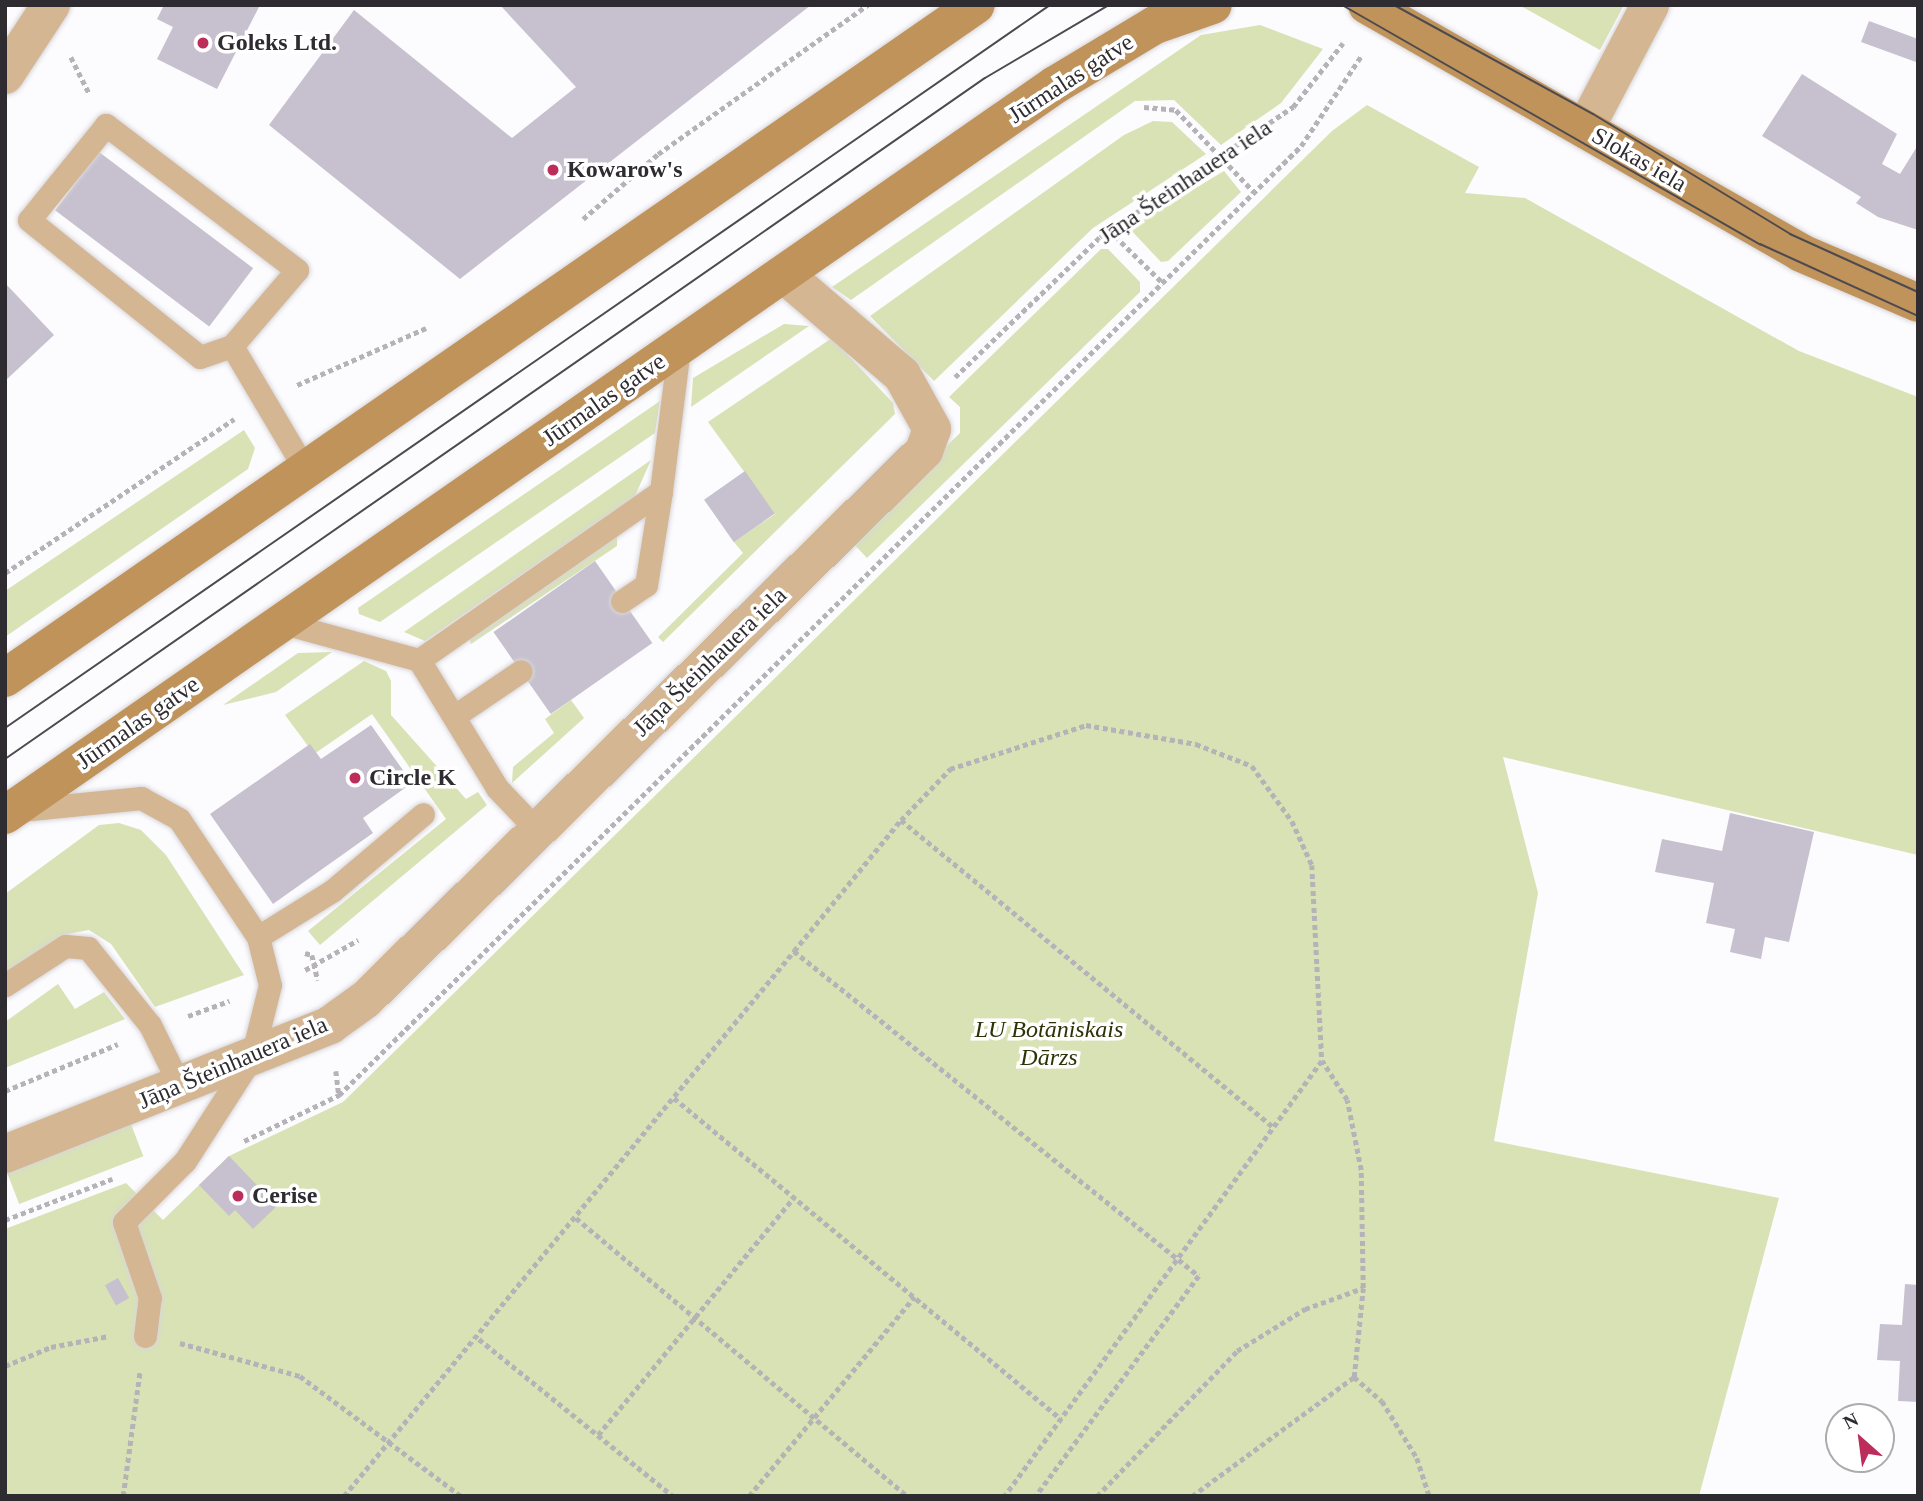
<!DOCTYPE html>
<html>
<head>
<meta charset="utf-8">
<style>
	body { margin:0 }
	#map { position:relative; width:1923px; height:1501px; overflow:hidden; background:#fcfbfe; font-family:Georgia,serif }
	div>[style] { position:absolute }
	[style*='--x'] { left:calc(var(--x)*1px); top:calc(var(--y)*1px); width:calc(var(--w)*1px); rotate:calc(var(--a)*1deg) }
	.green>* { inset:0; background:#d9e2b5; transform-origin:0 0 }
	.building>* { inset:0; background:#c7c0ce; transform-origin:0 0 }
	.path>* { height:4.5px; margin-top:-2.25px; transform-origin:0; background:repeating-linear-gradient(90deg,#b5b3b7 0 5px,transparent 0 8.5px) }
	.roads { filter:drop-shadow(0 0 2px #d7d6d9) drop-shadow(0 0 2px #d7d6d9) }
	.service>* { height:23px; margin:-11.5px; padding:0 11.5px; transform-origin:11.5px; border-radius:11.5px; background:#d5b692 }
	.minor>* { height:38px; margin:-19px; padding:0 19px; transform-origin:19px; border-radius:19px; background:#d5b692 }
	.secondary>* { height:38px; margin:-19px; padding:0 19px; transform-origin:19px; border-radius:19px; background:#c0935b }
	.tram>* { height:2px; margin:-1px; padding:0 1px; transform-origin:1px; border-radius:1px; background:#4d4a4f }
	.dots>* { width:19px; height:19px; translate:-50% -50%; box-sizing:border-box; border:4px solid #fff; border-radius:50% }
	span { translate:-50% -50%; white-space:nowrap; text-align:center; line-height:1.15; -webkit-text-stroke:7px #fff; paint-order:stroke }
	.poi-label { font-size:24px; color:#2f2c31; font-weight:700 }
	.left { translate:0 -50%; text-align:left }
	.street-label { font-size:24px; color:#2f2c31 }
	.park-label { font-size:24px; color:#2d3207; font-style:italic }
	.frame { position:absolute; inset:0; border:7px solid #2f2c31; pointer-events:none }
	.north { position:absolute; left:1825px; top:1403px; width:70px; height:70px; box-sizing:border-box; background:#fff; border:2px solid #acabad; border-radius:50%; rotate:332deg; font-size:19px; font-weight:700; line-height:28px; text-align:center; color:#2f2c31 }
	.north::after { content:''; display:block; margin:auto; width:24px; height:32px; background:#bc2d5c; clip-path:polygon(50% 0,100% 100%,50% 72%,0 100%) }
</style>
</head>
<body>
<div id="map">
	<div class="green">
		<i style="clip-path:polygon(1519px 5px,1624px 5px,1600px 50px)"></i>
		<i style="clip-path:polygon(1260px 25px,1323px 49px,1281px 103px,1221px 145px,1174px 100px,1135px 101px,851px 300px,832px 287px,1201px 35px)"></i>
		<i style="clip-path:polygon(1367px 105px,1479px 167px,1465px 193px,1525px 198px,1799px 351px,1918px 397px,1918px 855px,1503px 757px,1538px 893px,1494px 1141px,1779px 1198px,1699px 1496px,5px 1496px,5px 1229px,126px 1183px,163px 1220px,229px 1156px,343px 1102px,1332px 131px)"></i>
		<i style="clip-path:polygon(1153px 121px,1172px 122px,1206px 154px,1093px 228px,934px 381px,870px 316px,1124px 135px)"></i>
		<i style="clip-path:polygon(1224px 171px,1241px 192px,1168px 261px,1161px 262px,1129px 228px)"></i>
		<i style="clip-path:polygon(1101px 249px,1108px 249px,1140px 282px,1140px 292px,867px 558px,850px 540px,960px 433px,960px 407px,949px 397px)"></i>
		<i style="clip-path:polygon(784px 324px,809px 326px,691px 407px,693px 378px)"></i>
		<i style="clip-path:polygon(832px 338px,893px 403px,895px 414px,663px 642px,658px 637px,743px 553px,734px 542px,775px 514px,708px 422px)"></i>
		<i style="clip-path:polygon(660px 401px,655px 433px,380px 622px,359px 614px,358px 608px)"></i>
		<i style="clip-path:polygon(244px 430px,255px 448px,248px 469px,5px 637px,5px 591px)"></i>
		<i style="clip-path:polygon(651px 460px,635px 496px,425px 641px,404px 632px)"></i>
		<i style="clip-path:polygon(611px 537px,617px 537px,617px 546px,471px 644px,469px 638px)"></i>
		<i style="clip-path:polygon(332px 652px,276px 692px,223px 705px,298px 653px)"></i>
		<i style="clip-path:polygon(364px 661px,386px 671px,391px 681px,391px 715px,466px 799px,478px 792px,487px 805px,320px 945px,308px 931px,446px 819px,372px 714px,314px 754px,285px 715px)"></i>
		<i style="clip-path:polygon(571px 700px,584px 718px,512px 783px,513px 767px,554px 733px,545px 719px)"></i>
		<i style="clip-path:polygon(119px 823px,141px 830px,166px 855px,244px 975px,155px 1007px,111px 944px,89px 930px,62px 935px,5px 974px,5px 894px,99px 825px)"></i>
		<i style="clip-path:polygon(58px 984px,75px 1009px,104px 992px,125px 1019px,5px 1068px,5px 1022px)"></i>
		<i style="left:129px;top:1119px;width:40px;height:133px;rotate:69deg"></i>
	</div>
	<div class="building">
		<i style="clip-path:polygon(164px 5px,260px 5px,217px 89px,157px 59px,173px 27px,157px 19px)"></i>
		<i style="clip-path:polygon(500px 5px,811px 5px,460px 279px,269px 125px,354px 10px,512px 138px,576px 87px)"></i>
		<i style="clip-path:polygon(1869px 21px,1918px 39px,1918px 70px,1916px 62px,1861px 42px)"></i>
		<i style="clip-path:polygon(1802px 74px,1897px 134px,1882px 164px,1900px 174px,1918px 145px,1918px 230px,1878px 217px,1856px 203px,1861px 197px,1762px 136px)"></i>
		<i style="left:99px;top:152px;width:193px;height:73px;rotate:37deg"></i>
		<i style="clip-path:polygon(5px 283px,54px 335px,5px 381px)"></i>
		<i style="left:745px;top:471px;width:52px;height:50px;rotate:55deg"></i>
		<i style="left:595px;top:561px;width:100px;height:124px;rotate:55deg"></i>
		<i style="clip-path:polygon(371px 725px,412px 783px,363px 818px,373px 833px,273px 904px,210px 814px,310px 744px,321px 759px)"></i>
		<i style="clip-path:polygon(1730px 813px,1814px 832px,1789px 942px,1765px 937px,1761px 959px,1730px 952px,1735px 929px,1706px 923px,1714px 883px,1655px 872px,1662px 839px,1722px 851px)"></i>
		<i style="clip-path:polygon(229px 1156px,277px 1206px,253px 1229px,235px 1210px,229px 1216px,199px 1185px)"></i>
		<i style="left:118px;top:1278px;width:23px;height:15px;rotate:61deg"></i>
		<i style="clip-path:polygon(1905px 1284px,1918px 1285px,1918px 1402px,1898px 1401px,1900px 1361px,1877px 1360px,1880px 1324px,1902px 1325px)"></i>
	</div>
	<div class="path">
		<i style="--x:71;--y:57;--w:40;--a:63.4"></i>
		<i style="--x:1144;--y:107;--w:32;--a:5"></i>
		<i style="--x:1176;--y:110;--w:113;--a:46.4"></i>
		<i style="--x:583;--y:219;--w:99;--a:-40.9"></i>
		<i style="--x:658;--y:154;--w:257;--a:-35.4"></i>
		<i style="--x:1109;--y:230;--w:77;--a:44.5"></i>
		<i style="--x:955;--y:377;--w:202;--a:-44"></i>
		<i style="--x:1100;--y:237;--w:233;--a:-34"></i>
		<i style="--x:1293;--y:107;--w:81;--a:-52"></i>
		<i style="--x:297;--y:385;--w:141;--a:-23.8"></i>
		<i style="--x:5;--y:573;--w:276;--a:-33.9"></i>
		<i style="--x:901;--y:820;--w:71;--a:-46.1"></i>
		<i style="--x:950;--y:769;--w:143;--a:-17.9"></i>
		<i style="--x:1086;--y:725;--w:112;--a:9.8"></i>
		<i style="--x:1196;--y:744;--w:60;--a:21.4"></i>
		<i style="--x:1252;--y:766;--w:68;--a:54"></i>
		<i style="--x:1292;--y:821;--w:48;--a:65.6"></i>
		<i style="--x:1312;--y:865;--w:196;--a:87.1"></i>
		<i style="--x:1322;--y:1061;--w:538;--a:126.08"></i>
		<i style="--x:794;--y:951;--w:169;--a:-50.8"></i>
		<i style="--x:901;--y:820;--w:484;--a:39.5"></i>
		<i style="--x:305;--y:953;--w:7;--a:16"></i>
		<i style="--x:312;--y:955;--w:26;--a:77"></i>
		<i style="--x:305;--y:970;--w:61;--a:-29.5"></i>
		<i style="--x:188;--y:1016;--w:44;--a:-20.1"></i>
		<i style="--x:336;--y:1071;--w:23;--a:83"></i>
		<i style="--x:5;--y:1091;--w:122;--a:-22.6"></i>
		<i style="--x:674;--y:1098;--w:503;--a:39.67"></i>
		<i style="--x:244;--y:1141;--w:106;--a:-25.8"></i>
		<i style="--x:339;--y:1095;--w:1351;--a:-44.61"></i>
		<i style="--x:1301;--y:146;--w:110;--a:-56.2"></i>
		<i style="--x:576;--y:1218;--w:432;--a:40"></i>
		<i style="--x:5;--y:1220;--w:115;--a:-21"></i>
		<i style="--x:479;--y:1339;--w:250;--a:39"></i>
		<i style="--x:180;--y:1343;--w:124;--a:15.4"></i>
		<i style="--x:300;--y:1376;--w:201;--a:36.7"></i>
		<i style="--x:5;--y:1366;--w:50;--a:-22.4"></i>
		<i style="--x:51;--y:1347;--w:59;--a:-10.7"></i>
		<i style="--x:1354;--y:1377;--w:37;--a:41"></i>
		<i style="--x:1382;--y:1401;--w:67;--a:58.4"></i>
		<i style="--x:1417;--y:1458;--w:40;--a:72"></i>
		<i style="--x:598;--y:1435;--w:308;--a:-50.5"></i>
		<i style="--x:123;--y:1496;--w:126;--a:-82.3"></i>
		<i style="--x:344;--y:1496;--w:707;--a:-50.45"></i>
		<i style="--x:794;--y:951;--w:519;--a:38.75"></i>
		<i style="--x:1199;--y:1276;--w:274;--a:126.5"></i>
		<i style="--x:749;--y:1496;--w:259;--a:-50.3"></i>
		<i style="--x:1097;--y:1496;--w:202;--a:-46"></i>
		<i style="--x:1237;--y:1351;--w:80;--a:-31.7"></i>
		<i style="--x:1305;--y:1309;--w:62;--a:-19.9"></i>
		<i style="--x:1192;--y:1496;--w:201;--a:-36.3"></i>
		<i style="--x:1354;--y:1377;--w:89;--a:-84.2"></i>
		<i style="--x:1363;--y:1288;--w:118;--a:-91"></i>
		<i style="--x:1361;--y:1170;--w:71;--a:-101.3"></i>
		<i style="--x:1347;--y:1100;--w:46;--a:-122.7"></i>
	</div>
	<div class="roads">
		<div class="service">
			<i style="--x:232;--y:346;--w:100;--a:-49.5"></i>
			<i style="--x:297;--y:270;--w:240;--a:-142.8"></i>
			<i style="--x:106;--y:125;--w:122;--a:129"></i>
			<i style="--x:29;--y:220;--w:219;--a:38.7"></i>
			<i style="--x:200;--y:357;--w:34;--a:-19"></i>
			<i style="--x:232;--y:346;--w:145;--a:59.4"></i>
			<i style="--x:622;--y:601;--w:29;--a:-34"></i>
			<i style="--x:646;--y:585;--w:95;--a:-80.9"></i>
			<i style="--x:283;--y:623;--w:141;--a:15.2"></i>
			<i style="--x:419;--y:660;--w:295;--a:-34.9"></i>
			<i style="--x:661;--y:491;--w:144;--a:-82.8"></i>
			<i style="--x:419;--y:660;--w:150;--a:58.6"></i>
			<i style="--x:497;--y:788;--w:58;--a:46.4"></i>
			<i style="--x:456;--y:715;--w:78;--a:-34.1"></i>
			<i style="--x:21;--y:810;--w:121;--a:-5.7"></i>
			<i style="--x:141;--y:798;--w:43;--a:28.9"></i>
			<i style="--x:179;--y:819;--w:142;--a:56.2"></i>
			<i style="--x:258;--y:937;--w:87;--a:-31.9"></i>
			<i style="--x:332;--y:891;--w:119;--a:-40.2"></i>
			<i style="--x:5;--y:985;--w:72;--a:-33"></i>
			<i style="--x:65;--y:946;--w:23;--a:5"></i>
			<i style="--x:88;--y:948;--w:99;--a:51.2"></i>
			<i style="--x:150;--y:1025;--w:70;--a:63.8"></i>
			<i style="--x:145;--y:1336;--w:38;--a:-83"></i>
			<i style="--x:150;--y:1298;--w:80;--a:-108.9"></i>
			<i style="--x:124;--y:1222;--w:86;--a:-45"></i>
			<i style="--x:185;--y:1161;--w:124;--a:-57.2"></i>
			<i style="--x:252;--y:1057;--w:74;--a:-76"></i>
			<i style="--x:270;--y:985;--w:49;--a:-104"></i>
		</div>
		<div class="minor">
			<i style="--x:5;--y:75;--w:84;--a:-56.7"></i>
			<i style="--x:1585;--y:129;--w:140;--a:-62.3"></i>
			<i style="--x:5;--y:1154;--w:350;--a:-21.6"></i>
			<i style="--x:330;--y:1025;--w:44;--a:-35.8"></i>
			<i style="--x:366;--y:999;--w:782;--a:-44.48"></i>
			<i style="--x:924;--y:451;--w:23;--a:-70"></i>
			<i style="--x:932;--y:429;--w:62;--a:-119.1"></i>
			<i style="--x:902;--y:375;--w:154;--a:-139.5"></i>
		</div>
		<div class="secondary">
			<i style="--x:1367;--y:5;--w:500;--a:29.7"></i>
			<i style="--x:1801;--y:253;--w:127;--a:23.1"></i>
			<i style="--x:5;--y:678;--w:1181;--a:-34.73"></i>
			<i style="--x:5;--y:815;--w:1279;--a:-34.81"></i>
			<i style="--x:1055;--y:85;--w:117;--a:-31"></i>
			<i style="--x:1155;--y:25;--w:61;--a:-19"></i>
		</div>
	</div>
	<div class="tram">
		<i style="--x:1342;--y:5;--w:482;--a:29.8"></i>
		<i style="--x:1760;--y:244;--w:174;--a:24.5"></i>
		<i style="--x:1394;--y:5;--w:227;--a:28.7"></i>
		<i style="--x:1593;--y:114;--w:231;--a:31.3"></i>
		<i style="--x:1790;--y:234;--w:141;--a:24.4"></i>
		<i style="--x:5;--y:728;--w:1271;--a:-34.68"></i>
		<i style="--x:5;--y:759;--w:1193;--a:-34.8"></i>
		<i style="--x:985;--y:78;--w:144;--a:-30.5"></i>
	</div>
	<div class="dots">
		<i style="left:203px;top:43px;background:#bc2d5c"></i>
		<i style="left:553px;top:170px;background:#bc2d5c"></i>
		<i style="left:355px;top:778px;background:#bc2d5c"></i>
		<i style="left:238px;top:1196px;background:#bc2d5c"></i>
	</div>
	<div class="poi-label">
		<span class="left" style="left:217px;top:43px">Goleks Ltd.</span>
		<span class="left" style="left:567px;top:170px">Kowarow's</span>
		<span class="left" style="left:369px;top:778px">Circle K</span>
		<span class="left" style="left:252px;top:1196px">Cerise</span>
	</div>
	<div class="street-label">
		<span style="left:1071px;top:79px;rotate:-33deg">Jūrmalas gatve</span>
		<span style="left:1639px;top:160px;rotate:30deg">Slokas iela</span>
		<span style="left:1185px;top:182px;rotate:-34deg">Jāņa Šteinhauera iela</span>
		<span style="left:604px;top:400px;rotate:-35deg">Jūrmalas gatve</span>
		<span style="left:710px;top:662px;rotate:-44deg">Jāņa Šteinhauera iela</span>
		<span style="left:138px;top:723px;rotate:-35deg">Jūrmalas gatve</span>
		<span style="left:233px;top:1063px;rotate:-23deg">Jāņa Šteinhauera iela</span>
	</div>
	<div class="park-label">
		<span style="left:1049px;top:1044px">LU Botāniskais<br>Dārzs</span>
	</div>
	<div class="frame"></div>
	<div class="north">N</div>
</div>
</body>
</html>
